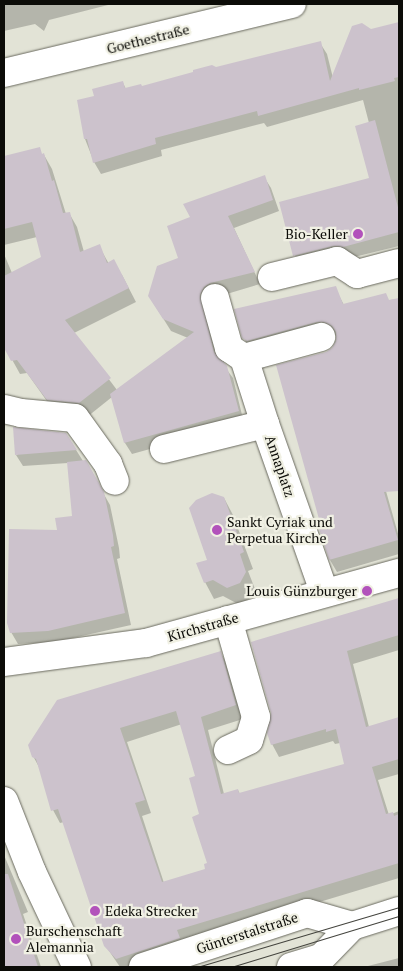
<!DOCTYPE html>
<html>
<head>
<meta charset="utf-8">
<style>
	body { margin:0 }
	#map { position:relative; width:403px; height:971px; overflow:hidden; background:#e2e3d6; font-family:"PT Serif",serif }
	div>[style] { position:absolute }
	[style*='--x'] { left:calc(var(--x)*1px); top:calc(var(--y)*1px); width:calc(var(--w)*1px); rotate:calc(var(--a)*1deg) }
	.shadow>* { inset:0; background:#0003 }
	.building>* { inset:0; background:#ccc2cc }
	.roads { filter:drop-shadow(0 0 1px #6a6a5f) drop-shadow(0 0 1px #6a6a5f) }
	.minor>* { height:28px; margin:-14px; padding:0 14px; transform-origin:14px; border-radius:14px; background:#fff }
	.major>* { height:28px; margin:-14px; padding:0 14px; transform-origin:14px; border-radius:14px; background:#fff }
	.tram>* { height:1px; margin:-0.5px; padding:0 0.5px; transform-origin:0.5px; border-radius:0.5px; background:#44443e }
	.dots>* { width:14px; height:14px; translate:-50% -50%; box-sizing:border-box; border:2px solid #f0f0e3; border-radius:50% }
	span { translate:-50% -50%; white-space:nowrap; text-align:center; line-height:1.15; -webkit-text-stroke:4.5px #f0f0e3; paint-order:stroke }
	.street-label { font-size:14px; color:#0c0c08 }
	.poi-label { font-size:14px; color:#0c0c08 }
	.right { translate:-100% -50%; text-align:right }
	.left { translate:0 -50%; text-align:left }
	.frame { position:absolute; inset:0; border:5px solid #0c0c08; pointer-events:none }
</style>
</head>
<body>
<div id="map">
	<div class="shadow">
		<i style="clip-path:polygon(4px 4px,112px 4px,49px 20px,44px 31px,35px 24px,4px 31px)"></i>
		<i style="clip-path:polygon(399px 23px,399px 246px,350px 258px,301px 267px,295px 255px,371px 179px,369px 123px,363px 100px,267px 127px,264px 123px,161px 150px,162px 156px,101px 174px,94px 162px,85px 139px,95px 97px,123px 83px,126px 89px,142px 87px,320px 43px,327px 54px,333px 78px,371px 30px)"></i>
		<i style="clip-path:polygon(44px 155px,52px 169px,66px 214px,69px 213px,77px 227px,84px 252px,99px 246px,109px 264px,122px 275px,136px 302px,74px 333px,117px 390px,188px 338px,171px 331px,156px 307px,180px 258px,191px 218px,264px 177px,271px 188px,279px 211px,234px 228px,260px 284px,210px 299px,206px 315px,218px 358px,233px 378px,244px 423px,132px 454px,125px 443px,112px 397px,87px 417px,56px 414px,27px 373px,20px 374px,4px 345px,4px 254px,12px 273px,43px 258px,37px 237px,4px 245px,4px 165px)"></i>
		<i style="clip-path:polygon(335px 288px,344px 305px,399px 299px,399px 479px,384px 484px,399px 537px,399px 554px,337px 572px,330px 560px,321px 519px,326px 353px,333px 348px,337px 336px,332px 334px,251px 350px,244px 338px)"></i>
		<i style="clip-path:polygon(66px 434px,83px 461px,85px 461px,110px 505px,119px 548px,120px 558px,117px 559px,131px 625px,55px 642px,18px 644px,11px 632px,58px 531px,73px 517px,68px 463px,23px 466px,16px 455px)"></i>
		<i style="clip-path:polygon(224px 498px,233px 515px,253px 569px,248px 571px,255px 589px,249px 599px,238px 604px,223px 596px,214px 599px,205px 582px)"></i>
		<i style="clip-path:polygon(evenodd,399px 599px,399px 650px,353px 664px,369px 727px,399px 719px,399px 774px,378px 780px,389px 815px,399px 811px,399px 878px,183px 943px,137px 967px,120px 967px,105px 945px,64px 822px,60px 823px,53px 810px,39px 767px,33px 756px,220px 652px,228px 665px,243px 719px,208px 730px,224px 794px,238px 790px,240px 794px,346px 765px,340px 743px,335px 744px,333px 741px,279px 757px,272px 744px,272px 713px,252px 643px,399px 599px,182px 724px,197px 777px,209px 864px,207px 870px,164px 883px,142px 816px,151px 813px,127px 742px,182px 724px)"></i>
		<i style="clip-path:polygon(4px 855px,28px 912px,23px 914px,41px 967px,4px 967px)"></i>
		<i style="clip-path:polygon(399px 958px,399px 967px,365px 967px,368px 966px)"></i>
	</div>
	<div class="building">
		<i style="clip-path:polygon(399px 22px,399px 77px,394px 78px,395px 81px,359px 90px,359px 88px,258px 116px,257px 111px,155px 138px,156px 144px,93px 163px,87px 139px,84px 139px,77px 100px,94px 96px,92px 89px,123px 81px,125px 88px,141px 84px,142px 86px,193px 72px,193px 70px,212px 65px,216px 67px,321px 41px,330px 81px,352px 26px,362px 23px,371px 29px)"></i>
		<i style="clip-path:polygon(375px 120px,399px 211px,399px 232px,343px 247px,333px 246px,293px 256px,279px 202px,369px 178px,355px 126px)"></i>
		<i style="clip-path:polygon(40px 147px,42px 154px,44px 153px,52px 181px,54px 180px,63px 213px,70px 212px,80px 252px,100px 244px,107px 263px,114px 259px,129px 288px,65px 320px,111px 378px,79px 403px,47px 400px,17px 360px,11px 361px,4px 348px,4px 276px,41px 257px,32px 222px,4px 229px,4px 156px)"></i>
		<i style="clip-path:polygon(265px 175px,273px 200px,228px 216px,255px 272px,210px 283px,204px 287px,200px 295px,214px 352px,227px 366px,239px 411px,124px 443px,110px 394px,194px 332px,163px 319px,148px 296px,157px 266px,178px 258px,167px 226px,190px 217px,183px 204px)"></i>
		<i style="clip-path:polygon(336px 286px,343px 304px,386px 293px,389px 300px,399px 298px,399px 491px,384px 492px,398px 540px,329px 560px,316px 519px,319px 519px,276px 365px,326px 352px,332px 348px,336px 341px,336px 332px,332px 326px,324px 322px,317px 322px,247px 341px,242px 338px,234px 309px)"></i>
		<i style="clip-path:polygon(13px 427px,66px 433px,77px 450px,15px 455px)"></i>
		<i style="clip-path:polygon(86px 460px,104px 492px,113px 535px,114px 546px,111px 547px,125px 613px,48px 631px,10px 633px,7px 623px,9px 529px,57px 530px,55px 518px,72px 516px,67px 462px)"></i>
		<i style="clip-path:polygon(212px 493px,224px 497px,244px 552px,240px 554px,246px 572px,240px 583px,227px 588px,213px 580px,204px 583px,196px 563px,207px 560px,189px 508px,196px 500px)"></i>
		<i style="clip-path:polygon(evenodd,399px 598px,399px 635px,347px 651px,366px 727px,399px 717px,399px 759px,372px 767px,386px 814px,393px 812px,394px 816px,399px 814px,399px 863px,177px 930px,180px 938px,116px 959px,104px 946px,58px 809px,51px 811px,36px 759px,32px 757px,28px 745px,57px 700px,221px 651px,236px 705px,201px 717px,221px 794px,238px 789px,239px 793px,344px 764px,336px 729px,326px 732px,326px 729px,271px 745px,267px 733px,271px 713px,251px 642px,399px 598px,176px 711px,195px 776px,189px 778px,199px 814px,192px 817px,207px 863px,204px 864px,205px 869px,162px 882px,135px 803px,145px 800px,120px 728px,176px 711px)"></i>
		<i style="clip-path:polygon(4px 874px,8px 874px,38px 967px,4px 967px)"></i>
	</div>
	<div class="roads">
		<div class="minor">
			<i style="--x:4;--y:73;--w:296;--a:-13.5"></i>
			<i style="--x:272;--y:277;--w:67;--a:-13.8"></i>
			<i style="--x:337;--y:261;--w:24;--a:33"></i>
			<i style="--x:357;--y:274;--w:43;--a:-14.7"></i>
			<i style="--x:215;--y:298;--w:52;--a:74.4"></i>
			<i style="--x:229;--y:348;--w:18;--a:34"></i>
			<i style="--x:244;--y:358;--w:69;--a:72.3"></i>
			<i style="--x:265;--y:424;--w:178;--a:70.6"></i>
			<i style="--x:244;--y:358;--w:80;--a:-15.3"></i>
			<i style="--x:4;--y:409;--w:17;--a:13"></i>
			<i style="--x:21;--y:413;--w:54;--a:5.3"></i>
			<i style="--x:75;--y:418;--w:57;--a:54.3"></i>
			<i style="--x:108;--y:464;--w:18;--a:68"></i>
			<i style="--x:164;--y:449;--w:104;--a:-13.9"></i>
			<i style="--x:4;--y:662;--w:143;--a:-7.6"></i>
			<i style="--x:146;--y:643;--w:263;--a:-15.5"></i>
			<i style="--x:228;--y:750;--w:23;--a:-25"></i>
			<i style="--x:249;--y:740;--w:24;--a:-73"></i>
			<i style="--x:256;--y:717;--w:101;--a:-106.1"></i>
			<i style="--x:4;--y:801;--w:76;--a:68.5"></i>
			<i style="--x:32;--y:872;--w:105;--a:64.7"></i>
		</div>
		<div class="major">
			<i style="--x:143;--y:967;--w:173;--a:-18.2"></i>
			<i style="--x:307;--y:913;--w:47;--a:16.1"></i>
			<i style="--x:352;--y:926;--w:49;--a:-17.7"></i>
			<i style="--x:291;--y:967;--w:31;--a:-17"></i>
			<i style="--x:321;--y:958;--w:45;--a:-45.9"></i>
		</div>
	</div>
	<div class="tram">
		<i style="--x:197;--y:967;--w:211;--a:-16.5"></i>
		<i style="--x:231;--y:967;--w:176;--a:-16.9"></i>
	</div>
	<div class="dots">
		<i style="left:358px;top:234px;background:#b252bb"></i>
		<i style="left:217px;top:530px;background:#b252bb"></i>
		<i style="left:367px;top:591px;background:#b252bb"></i>
		<i style="left:95px;top:911px;background:#b252bb"></i>
		<i style="left:16px;top:939px;background:#b252bb"></i>
	</div>
	<div class="street-label">
		<span style="left:148px;top:39px;rotate:-14deg">Goethestraße</span>
		<span style="left:280px;top:466px;rotate:71deg">Annaplatz</span>
		<span style="left:203px;top:627px;rotate:-16deg">Kirchstraße</span>
		<span style="left:247px;top:933px;rotate:-18deg">Günterstalstraße</span>
	</div>
	<div class="poi-label">
		<span class="right" style="left:348px;top:234px">Bio-Keller</span>
		<span class="left" style="left:227px;top:530px">Sankt Cyriak und<br>Perpetua Kirche</span>
		<span class="right" style="left:357px;top:591px">Louis Günzburger</span>
		<span class="left" style="left:105px;top:911px">Edeka Strecker</span>
		<span class="left" style="left:26px;top:939px">Burschenschaft<br>Alemannia</span>
	</div>
	<div class="frame"></div>
</div>
</body>
</html>
